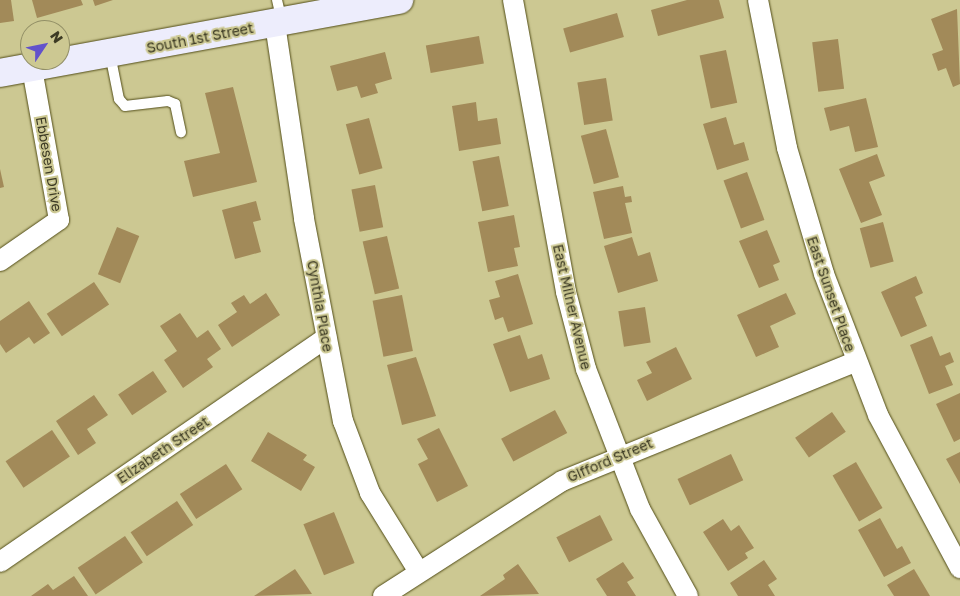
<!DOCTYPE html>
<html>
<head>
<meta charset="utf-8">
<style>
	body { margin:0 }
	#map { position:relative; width:960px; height:596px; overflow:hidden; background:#ccc892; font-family:"Golos Text",sans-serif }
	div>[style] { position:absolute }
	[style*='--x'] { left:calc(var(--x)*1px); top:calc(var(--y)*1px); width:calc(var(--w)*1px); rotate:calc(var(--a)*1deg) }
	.building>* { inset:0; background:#a28a59; transform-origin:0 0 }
	.roads { filter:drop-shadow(0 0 1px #524d18) drop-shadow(0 0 1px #524d18) }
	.lane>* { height:10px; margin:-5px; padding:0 5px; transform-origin:5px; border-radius:5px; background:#fff }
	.street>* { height:20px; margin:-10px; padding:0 10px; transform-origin:10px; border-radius:10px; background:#fff }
	.secondary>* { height:28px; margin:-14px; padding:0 14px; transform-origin:14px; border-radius:14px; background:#ededfc }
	span { translate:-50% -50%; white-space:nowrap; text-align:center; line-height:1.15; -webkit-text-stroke:4px #ccc892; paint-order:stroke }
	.street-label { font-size:14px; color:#3c3a24 }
	.north { position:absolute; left:20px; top:20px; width:50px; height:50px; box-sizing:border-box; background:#ccc892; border:1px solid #928f66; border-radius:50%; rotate:56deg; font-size:14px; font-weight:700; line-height:20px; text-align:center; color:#3c3a24 }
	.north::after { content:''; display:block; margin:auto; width:18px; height:22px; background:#6252cb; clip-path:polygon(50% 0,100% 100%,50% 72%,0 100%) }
</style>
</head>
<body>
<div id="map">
	<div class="building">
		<i style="clip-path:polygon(0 0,11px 0,14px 21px,0 23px)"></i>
		<i style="clip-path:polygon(32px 0,81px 0,83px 5px,37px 18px)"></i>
		<i style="clip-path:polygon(93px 0,113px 0,95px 6px)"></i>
		<i style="clip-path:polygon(687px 0,719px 0,724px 18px,658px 36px,651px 10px)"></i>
		<i style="clip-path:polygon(957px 9px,960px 84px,953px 87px,946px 68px,938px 71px,932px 54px,943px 50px,931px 19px)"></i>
		<i style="left:617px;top:13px;width:25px;height:56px;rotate:74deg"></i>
		<i style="left:479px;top:36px;width:28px;height:54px;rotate:80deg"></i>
		<i style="left:838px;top:39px;width:50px;height:26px;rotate:83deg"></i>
		<i style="left:726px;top:50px;width:54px;height:27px;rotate:78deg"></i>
		<i style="clip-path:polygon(385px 52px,392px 79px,375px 84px,378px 93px,361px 98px,357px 86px,337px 91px,330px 66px)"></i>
		<i style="left:606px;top:78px;width:43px;height:29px;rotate:81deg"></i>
		<i style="clip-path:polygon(233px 87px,257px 182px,193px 197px,184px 161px,220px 153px,205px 93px)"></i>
		<i style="clip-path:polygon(866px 98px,878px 147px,855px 152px,849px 126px,830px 131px,824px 108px)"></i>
		<i style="clip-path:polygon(476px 102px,478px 121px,497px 118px,501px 144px,459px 151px,452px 106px)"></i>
		<i style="clip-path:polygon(726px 117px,734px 145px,744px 142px,749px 160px,717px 170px,703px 124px)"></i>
		<i style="left:369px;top:118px;width:52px;height:24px;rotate:75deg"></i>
		<i style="left:606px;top:129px;width:50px;height:26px;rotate:75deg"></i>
		<i style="clip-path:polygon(877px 154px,885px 176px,869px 182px,882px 215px,861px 223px,839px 169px)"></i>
		<i style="left:499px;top:156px;width:51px;height:27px;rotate:79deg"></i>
		<i style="clip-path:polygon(0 169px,4px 187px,0 188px)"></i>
		<i style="left:747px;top:172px;width:51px;height:25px;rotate:70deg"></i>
		<i style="left:375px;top:185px;width:43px;height:24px;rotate:79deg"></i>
		<i style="clip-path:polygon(623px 186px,625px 197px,631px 196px,632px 202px,625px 203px,632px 233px,604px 239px,593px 192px)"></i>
		<i style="clip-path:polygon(256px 201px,261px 220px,253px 222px,261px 252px,235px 259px,222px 210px)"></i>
		<i style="clip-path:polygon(514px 215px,520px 247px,514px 248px,518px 266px,488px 272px,478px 222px)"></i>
		<i style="left:883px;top:222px;width:41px;height:24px;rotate:75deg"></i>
		<i style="left:117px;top:227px;width:24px;height:51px;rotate:22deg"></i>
		<i style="clip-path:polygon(767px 230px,780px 262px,773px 265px,779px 280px,759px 288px,739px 241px)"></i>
		<i style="left:387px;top:236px;width:54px;height:25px;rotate:77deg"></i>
		<i style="clip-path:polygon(632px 237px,638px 256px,650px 252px,658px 281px,618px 293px,604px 246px)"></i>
		<i style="clip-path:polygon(518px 274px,533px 324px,508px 332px,503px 317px,495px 320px,489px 300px,500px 297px,495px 281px)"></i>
		<i style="clip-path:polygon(916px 276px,923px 293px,915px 297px,927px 326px,901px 337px,881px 292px)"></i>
		<i style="left:94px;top:282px;width:27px;height:57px;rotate:56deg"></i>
		<i style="clip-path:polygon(266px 293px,280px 315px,232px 347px,218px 325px,237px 312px,231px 303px,244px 295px,250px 304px)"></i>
		<i style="clip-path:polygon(786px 293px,796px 314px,770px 326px,779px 347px,756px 357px,737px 315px)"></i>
		<i style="left:402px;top:295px;width:57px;height:30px;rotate:79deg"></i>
		<i style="clip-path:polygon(29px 301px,50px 333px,34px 344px,29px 337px,6px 353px,0 344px,0 321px)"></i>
		<i style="left:645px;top:307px;width:36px;height:27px;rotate:81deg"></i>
		<i style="clip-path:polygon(180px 313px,197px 338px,208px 330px,221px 349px,207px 359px,213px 367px,183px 388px,164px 360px,177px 351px,160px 326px)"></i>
		<i style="clip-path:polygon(520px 335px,528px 359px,542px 354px,550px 379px,510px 392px,493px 344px)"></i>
		<i style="clip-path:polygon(932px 336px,940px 356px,950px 352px,954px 362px,945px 366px,953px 385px,929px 394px,910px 345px)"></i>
		<i style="clip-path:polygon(676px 347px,692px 379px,647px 401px,637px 380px,652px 373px,646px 362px)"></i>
		<i style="clip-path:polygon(416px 357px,436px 416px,402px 425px,387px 365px)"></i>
		<i style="left:153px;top:371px;width:25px;height:42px;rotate:56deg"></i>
		<i style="clip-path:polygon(960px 393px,960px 439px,954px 442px,936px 404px)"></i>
		<i style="clip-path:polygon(94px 395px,108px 415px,87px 429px,96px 443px,78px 455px,56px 421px)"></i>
		<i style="left:555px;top:410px;width:26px;height:61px;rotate:62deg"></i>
		<i style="left:832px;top:412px;width:24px;height:45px;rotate:55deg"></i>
		<i style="clip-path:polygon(439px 428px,468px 486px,437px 502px,418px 464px,428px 459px,417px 439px)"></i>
		<i style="left:52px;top:430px;width:32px;height:56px;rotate:56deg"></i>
		<i style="clip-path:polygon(268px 432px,307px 455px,303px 460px,315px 467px,301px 491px,251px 461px)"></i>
		<i style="clip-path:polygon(960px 452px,960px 484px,946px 459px)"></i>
		<i style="left:731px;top:454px;width:29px;height:59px;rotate:65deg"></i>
		<i style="left:856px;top:462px;width:53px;height:27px;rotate:60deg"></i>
		<i style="left:226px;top:464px;width:30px;height:55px;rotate:57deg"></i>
		<i style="left:177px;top:501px;width:29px;height:56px;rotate:56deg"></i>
		<i style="left:334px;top:512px;width:55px;height:33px;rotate:68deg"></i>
		<i style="left:600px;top:515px;width:28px;height:49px;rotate:63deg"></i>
		<i style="clip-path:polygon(880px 518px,897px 549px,902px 546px,911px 563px,884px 577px,858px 530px)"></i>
		<i style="clip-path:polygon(723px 519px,731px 531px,739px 525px,754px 548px,745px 553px,748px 558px,728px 571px,703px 532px)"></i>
		<i style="left:125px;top:536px;width:32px;height:57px;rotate:56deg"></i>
		<i style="clip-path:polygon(764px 560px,777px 579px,768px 585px,775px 596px,738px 596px,730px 583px)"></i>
		<i style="clip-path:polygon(623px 562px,634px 578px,627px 582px,636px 596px,607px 596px,596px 579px)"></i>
		<i style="clip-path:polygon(518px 564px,539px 594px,480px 596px,505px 579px,503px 575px)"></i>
		<i style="clip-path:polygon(295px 569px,312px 594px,254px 596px)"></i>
		<i style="clip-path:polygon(914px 569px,930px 596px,894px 596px,887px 585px)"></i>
		<i style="clip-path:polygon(74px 576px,88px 596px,31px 596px,48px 584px,53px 590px)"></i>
	</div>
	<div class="roads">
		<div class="lane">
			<i style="--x:277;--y:0;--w:22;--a:77"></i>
			<i style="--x:110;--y:54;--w:46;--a:78.7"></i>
			<i style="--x:119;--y:99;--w:9;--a:49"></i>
			<i style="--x:125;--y:106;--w:43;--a:-6.6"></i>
			<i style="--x:168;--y:101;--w:8;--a:23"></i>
			<i style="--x:175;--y:104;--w:29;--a:78"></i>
		</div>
		<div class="street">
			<i style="--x:513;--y:0;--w:297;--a:79.7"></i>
			<i style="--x:566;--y:292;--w:80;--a:75.4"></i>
			<i style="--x:586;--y:369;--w:150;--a:68.9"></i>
			<i style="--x:640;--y:509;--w:99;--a:61.1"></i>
			<i style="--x:758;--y:0;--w:151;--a:78.9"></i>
			<i style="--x:787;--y:148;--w:131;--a:73.6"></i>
			<i style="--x:824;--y:274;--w:151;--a:69"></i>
			<i style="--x:878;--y:415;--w:174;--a:61.8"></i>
			<i style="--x:275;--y:24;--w:197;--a:81.5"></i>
			<i style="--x:304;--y:219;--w:206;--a:79.1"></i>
			<i style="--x:343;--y:421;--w:77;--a:69.4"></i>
			<i style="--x:370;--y:493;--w:93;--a:58.2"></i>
			<i style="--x:0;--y:261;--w:72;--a:-34.8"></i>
			<i style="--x:59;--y:220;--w:154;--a:-100.1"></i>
			<i style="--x:0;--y:562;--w:396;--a:-34.5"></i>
			<i style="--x:383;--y:596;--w:213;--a:-32.7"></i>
			<i style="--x:562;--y:481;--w:316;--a:-22.1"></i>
		</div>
		<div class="secondary">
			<i style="--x:0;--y:73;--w:406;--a:-10.4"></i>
		</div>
	</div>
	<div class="street-label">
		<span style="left:200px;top:38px;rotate:-11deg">South 1st Street</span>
		<span style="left:49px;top:164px;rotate:80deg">Ebbesen Drive</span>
		<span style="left:831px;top:294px;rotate:71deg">East Sunset Place</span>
		<span style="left:320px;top:306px;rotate:80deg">Cynthia Place</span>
		<span style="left:572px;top:307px;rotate:77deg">East Milner Avenue</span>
		<span style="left:163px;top:450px;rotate:-34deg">Elizabeth Street</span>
		<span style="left:610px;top:460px;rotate:-23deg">Gifford Street</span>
	</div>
	<div class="north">N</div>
</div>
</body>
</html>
